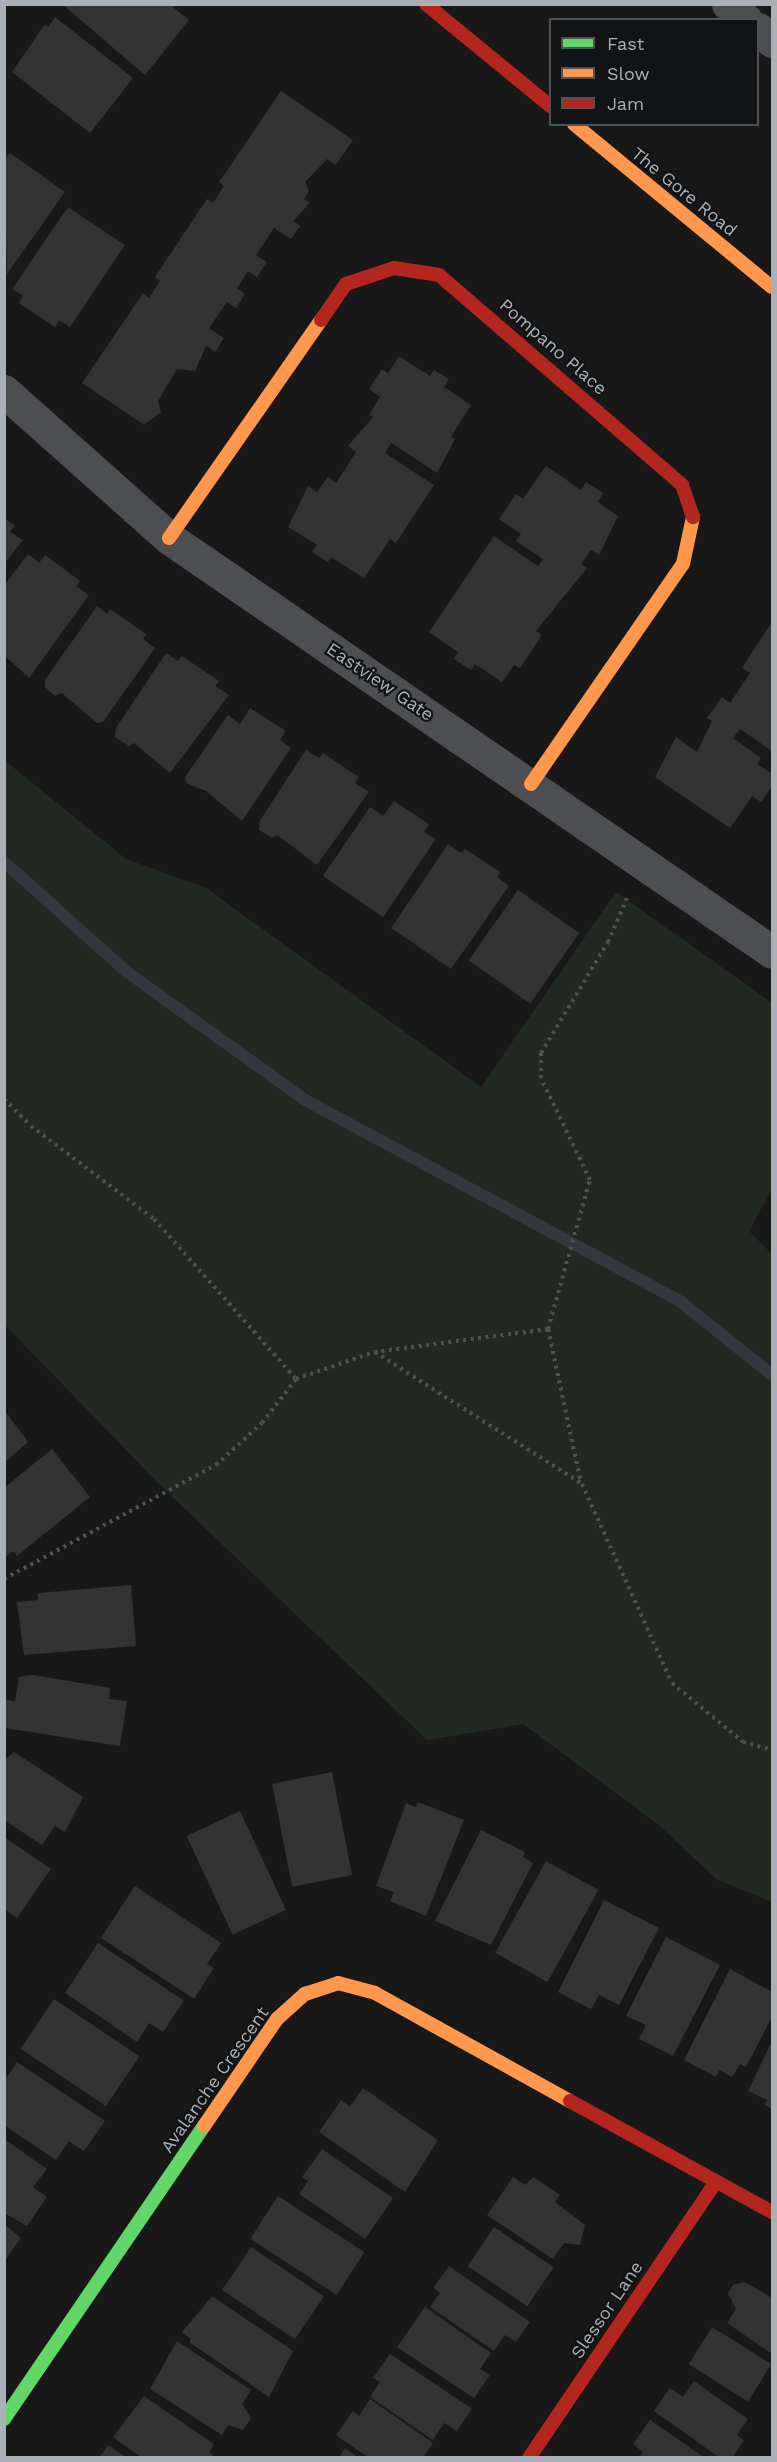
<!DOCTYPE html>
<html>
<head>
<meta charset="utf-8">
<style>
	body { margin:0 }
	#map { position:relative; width:777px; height:2462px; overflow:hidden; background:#181818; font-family:"Work Sans",sans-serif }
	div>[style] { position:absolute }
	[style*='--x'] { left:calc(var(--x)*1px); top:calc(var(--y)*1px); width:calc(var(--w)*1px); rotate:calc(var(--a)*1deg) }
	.green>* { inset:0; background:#222922 }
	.stream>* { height:12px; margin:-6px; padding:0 6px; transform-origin:6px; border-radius:6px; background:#30393d }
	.building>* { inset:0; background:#333334; transform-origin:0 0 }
	.path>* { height:4px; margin-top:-2px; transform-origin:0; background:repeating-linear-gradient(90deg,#4e5052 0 3px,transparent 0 7.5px) }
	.street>* { height:33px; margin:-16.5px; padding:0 16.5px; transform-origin:16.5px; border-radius:16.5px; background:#4d4e51 }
	.fast>* { height:14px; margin:-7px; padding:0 7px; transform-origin:7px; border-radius:7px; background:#63d668 }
	.slow>* { height:14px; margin:-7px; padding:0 7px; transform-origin:7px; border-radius:7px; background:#ff974d }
	.jam>* { height:14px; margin:-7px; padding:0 7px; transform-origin:7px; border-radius:7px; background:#b3261e }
	span { translate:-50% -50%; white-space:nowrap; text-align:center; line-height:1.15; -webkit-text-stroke:4.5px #121314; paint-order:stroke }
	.street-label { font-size:18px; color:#abb0b8 }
	.frame { position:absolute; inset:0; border:6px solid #abb0b8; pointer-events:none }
	.legend { position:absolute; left:549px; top:18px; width:210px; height:108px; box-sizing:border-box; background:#121314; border:2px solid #4f5256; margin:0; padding:8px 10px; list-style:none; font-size:18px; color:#abb0b8 }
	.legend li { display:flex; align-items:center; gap:12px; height:30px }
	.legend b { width:30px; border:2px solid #4f5256 }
</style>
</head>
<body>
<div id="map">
	<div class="green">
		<i style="clip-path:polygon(4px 760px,126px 859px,206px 888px,481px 1087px,616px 892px,772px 1003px,772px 1189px,749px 1231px,772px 1254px,772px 1902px,716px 1879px,659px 1825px,523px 1724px,427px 1740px,161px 1486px,5px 1325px)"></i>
	</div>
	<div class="stream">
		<i style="--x:4;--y:862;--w:165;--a:41.8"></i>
		<i style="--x:127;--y:972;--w:219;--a:35.7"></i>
		<i style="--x:305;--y:1100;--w:427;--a:28.2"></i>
		<i style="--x:681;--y:1302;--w:117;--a:38.7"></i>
	</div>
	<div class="building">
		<i style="clip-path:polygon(62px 4px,169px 4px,189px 20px,145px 75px)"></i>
		<i style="clip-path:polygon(55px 17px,133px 78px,90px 133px,12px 72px,45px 24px,48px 27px)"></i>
		<i style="clip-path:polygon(281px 91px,353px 140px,336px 165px,327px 159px,305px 182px,309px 191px,304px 199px,310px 203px,293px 221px,300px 226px,291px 239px,274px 228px,256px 255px,267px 262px,257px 277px,248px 271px,237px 288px,245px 294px,236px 308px,227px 302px,209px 328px,224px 338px,215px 352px,206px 346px,195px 371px,177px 369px,158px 401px,161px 412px,144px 425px,82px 383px,143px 293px,149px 298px,160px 281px,155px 277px,207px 199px,213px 203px,224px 186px,219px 182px)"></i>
		<i style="clip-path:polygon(10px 153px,65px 192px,7px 274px,4px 160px)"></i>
		<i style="clip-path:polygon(68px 207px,125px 245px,70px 327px,59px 320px,55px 327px,19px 303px,23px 296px,12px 289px)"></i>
		<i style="clip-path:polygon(399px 356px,430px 376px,434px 370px,449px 379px,444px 387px,471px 405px,451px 437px,455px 439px,437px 473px,391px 443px,385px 453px,434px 485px,396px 543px,390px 539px,364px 578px,331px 557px,328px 562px,312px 552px,317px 545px,288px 527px,308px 486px,317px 492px,328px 477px,336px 483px,356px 452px,348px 446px,373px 417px,369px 415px,380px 397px,369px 389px,382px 369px,388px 373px)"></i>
		<i style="clip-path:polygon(546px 466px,581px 490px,586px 482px,603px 493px,598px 502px,618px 516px,599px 555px,591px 550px,581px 564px,587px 568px,536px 631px,542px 635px,520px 668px,514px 665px,502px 682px,475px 664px,471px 670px,454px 659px,458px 652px,429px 632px,494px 536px,538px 566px,543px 559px,516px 541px,521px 534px,499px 519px,516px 494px,523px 499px)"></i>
		<i style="clip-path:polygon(4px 518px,15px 525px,10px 532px,23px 540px,4px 564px)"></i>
		<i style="clip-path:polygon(28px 554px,39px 563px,45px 555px,80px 581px,76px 586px,89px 595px,29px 678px,4px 655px,4px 586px)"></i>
		<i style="clip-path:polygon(97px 606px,107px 614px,110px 609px,146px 634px,143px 639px,155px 648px,103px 722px,97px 723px,62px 693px,55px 696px,45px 687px,45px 680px)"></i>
		<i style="clip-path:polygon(772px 622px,772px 751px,740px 729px,733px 738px,761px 758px,757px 764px,772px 774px,772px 786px,761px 802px,752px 796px,730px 828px,655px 777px,676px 737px,697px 752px,712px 721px,707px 718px,722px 697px,730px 703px,750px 673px,742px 668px)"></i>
		<i style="clip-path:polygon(166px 653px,178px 661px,182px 656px,219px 681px,215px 686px,229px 695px,170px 773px,134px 743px,129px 746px,115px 737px,116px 728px)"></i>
		<i style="clip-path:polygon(250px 708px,286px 731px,280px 740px,291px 748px,242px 821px,206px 791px,186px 783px,185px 777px,228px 715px,240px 724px)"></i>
		<i style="clip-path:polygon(306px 750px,319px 758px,323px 753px,359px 777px,355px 783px,369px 792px,317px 865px,277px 835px,272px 838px,259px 830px,259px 822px)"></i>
		<i style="clip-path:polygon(394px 801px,429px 824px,424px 832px,436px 839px,383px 917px,323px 876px,370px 807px,383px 816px)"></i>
		<i style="clip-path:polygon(448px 844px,461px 853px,465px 849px,500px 872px,497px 877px,509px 886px,451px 969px,391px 928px)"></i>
		<i style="left:518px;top:890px;width:75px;height:86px;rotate:35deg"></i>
		<i style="clip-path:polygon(4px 1410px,28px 1442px,4px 1463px)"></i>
		<i style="clip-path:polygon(52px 1449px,90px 1497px,17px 1556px,13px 1551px,4px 1558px,4px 1488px)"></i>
		<i style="clip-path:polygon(131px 1585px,136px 1646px,24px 1655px,17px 1602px,38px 1600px,38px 1593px)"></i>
		<i style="clip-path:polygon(32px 1675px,110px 1688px,109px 1699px,127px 1701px,120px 1746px,4px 1728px,4px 1699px,15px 1701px,19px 1677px)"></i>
		<i style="clip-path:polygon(14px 1752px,83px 1797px,65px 1832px,55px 1826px,42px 1845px,4px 1820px,4px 1760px)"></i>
		<i style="left:332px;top:1772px;width:105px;height:61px;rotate:79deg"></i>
		<i style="clip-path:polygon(418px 1802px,464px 1820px,426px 1916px,390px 1901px,394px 1892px,376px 1886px,406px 1803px,416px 1807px)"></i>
		<i style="left:240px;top:1811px;width:109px;height:59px;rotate:65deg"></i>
		<i style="clip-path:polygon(481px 1830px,525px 1852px,523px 1857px,533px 1863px,491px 1945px,435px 1921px)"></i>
		<i style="clip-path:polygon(4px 1837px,51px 1869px,17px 1918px,4px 1909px)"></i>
		<i style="left:546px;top:1861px;width:60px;height:105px;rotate:29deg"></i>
		<i style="clip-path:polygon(135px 1886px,221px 1943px,207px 1964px,214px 1968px,194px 1999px,101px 1938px)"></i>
		<i style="clip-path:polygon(604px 1900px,659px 1928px,619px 2005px,599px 1995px,591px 2009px,558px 1992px)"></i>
		<i style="clip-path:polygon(666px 1937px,720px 1965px,673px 2056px,639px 2039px,646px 2025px,626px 2016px)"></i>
		<i style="clip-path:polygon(98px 1943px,184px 2001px,163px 2032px,149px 2023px,137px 2042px,65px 1993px)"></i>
		<i style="clip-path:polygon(730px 1969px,772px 1992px,772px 2017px,746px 2067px,740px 2064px,732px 2077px,719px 2070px,716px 2077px,684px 2060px)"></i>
		<i style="left:54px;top:1999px;width:103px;height:60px;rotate:34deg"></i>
		<i style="clip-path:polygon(772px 2041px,772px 2109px,765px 2105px,767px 2100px,748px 2091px)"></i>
		<i style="clip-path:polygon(17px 2062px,105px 2121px,84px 2151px,69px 2141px,56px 2160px,4px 2125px,4px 2081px)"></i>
		<i style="clip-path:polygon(363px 2088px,438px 2140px,405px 2192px,319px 2132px,341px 2100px,350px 2107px)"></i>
		<i style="clip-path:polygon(4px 2139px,47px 2169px,33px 2187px,47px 2197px,27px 2226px,4px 2213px)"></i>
		<i style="clip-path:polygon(322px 2149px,393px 2198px,365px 2239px,299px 2194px,308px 2181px,302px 2177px)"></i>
		<i style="clip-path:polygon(513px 2177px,525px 2185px,533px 2177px,560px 2195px,555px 2202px,585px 2225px,580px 2245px,564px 2243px,553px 2259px,487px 2215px)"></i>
		<i style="left:278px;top:2196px;width:103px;height:51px;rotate:33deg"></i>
		<i style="clip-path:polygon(4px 2224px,21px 2238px,4px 2262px)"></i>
		<i style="left:494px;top:2227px;width:72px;height:47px;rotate:34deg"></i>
		<i style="left:251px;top:2247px;width:88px;height:52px;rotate:34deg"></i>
		<i style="clip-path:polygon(449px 2266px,530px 2322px,516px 2342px,505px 2335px,494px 2351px,430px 2307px,440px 2293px,433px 2288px)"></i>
		<i style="clip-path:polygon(745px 2282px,772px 2298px,772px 2354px,727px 2323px,736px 2309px,728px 2293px,733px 2285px)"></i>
		<i style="clip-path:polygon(212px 2296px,293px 2351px,269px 2397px,189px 2342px,191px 2339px,182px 2332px)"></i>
		<i style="clip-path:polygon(425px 2307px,491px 2353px,480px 2369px,490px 2375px,474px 2398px,397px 2347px)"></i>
		<i style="left:712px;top:2327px;width:70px;height:44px;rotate:32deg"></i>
		<i style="clip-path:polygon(177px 2341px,251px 2390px,242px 2404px,251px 2418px,243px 2430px,228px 2425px,222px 2435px,150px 2389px)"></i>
		<i style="clip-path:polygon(390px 2354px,472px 2409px,457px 2431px,444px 2423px,433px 2440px,370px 2397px,380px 2382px,373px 2378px)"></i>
		<i style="clip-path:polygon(694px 2381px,748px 2419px,737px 2435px,744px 2440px,732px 2458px,720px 2458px,654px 2411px,670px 2388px,683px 2397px)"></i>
		<i style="clip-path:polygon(144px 2396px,214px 2444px,209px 2452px,216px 2458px,142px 2458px,113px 2437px)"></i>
		<i style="clip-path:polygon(370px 2399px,433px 2443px,423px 2458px,369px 2458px,336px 2435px,353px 2411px,359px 2416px)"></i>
		<i style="clip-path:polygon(650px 2420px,705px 2458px,639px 2458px,643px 2452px,633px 2444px)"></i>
		<i style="clip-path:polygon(108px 2445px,127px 2458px,99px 2458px)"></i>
		<i style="clip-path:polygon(345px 2448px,359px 2458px,339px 2458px)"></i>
	</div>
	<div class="path">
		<i style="--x:4;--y:1099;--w:38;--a:45"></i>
		<i style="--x:31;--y:1126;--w:154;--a:37.1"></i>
		<i style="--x:154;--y:1219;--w:214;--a:48.4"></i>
		<i style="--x:548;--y:1329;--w:157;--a:77.9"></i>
		<i style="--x:375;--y:1352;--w:246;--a:32.5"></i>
		<i style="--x:582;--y:1484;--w:218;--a:65.7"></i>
		<i style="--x:672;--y:1683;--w:92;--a:39.7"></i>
		<i style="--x:743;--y:1742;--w:30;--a:15"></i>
		<i style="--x:4;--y:1579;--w:241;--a:-28.3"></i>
		<i style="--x:216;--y:1465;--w:62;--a:-42.4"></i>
		<i style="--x:262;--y:1423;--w:56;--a:-52.3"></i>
		<i style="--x:296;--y:1379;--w:83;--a:-19.1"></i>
		<i style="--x:374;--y:1352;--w:176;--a:-7.5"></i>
		<i style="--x:548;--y:1329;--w:155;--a:-74.3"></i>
		<i style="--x:590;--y:1180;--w:113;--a:-115.7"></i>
		<i style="--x:541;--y:1078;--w:25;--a:-90"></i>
		<i style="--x:541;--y:1053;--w:130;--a:-58.9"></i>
		<i style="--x:608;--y:942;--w:48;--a:-66.6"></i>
	</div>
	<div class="street">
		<i style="--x:728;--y:4;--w:24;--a:42"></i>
		<i style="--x:758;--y:29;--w:18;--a:41"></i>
		<i style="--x:4;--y:391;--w:221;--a:41.7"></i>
		<i style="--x:169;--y:538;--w:731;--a:34.47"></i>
	</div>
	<div class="fast">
		<i style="--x:4;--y:2419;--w:355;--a:-55.7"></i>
	</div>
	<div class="slow">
		<i style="--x:574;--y:124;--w:256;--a:39.5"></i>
		<i style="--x:169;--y:538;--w:266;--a:-55.1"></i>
		<i style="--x:531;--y:784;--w:267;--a:-55.4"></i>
		<i style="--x:683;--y:564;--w:48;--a:-78"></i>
		<i style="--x:204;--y:2126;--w:130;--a:-55.7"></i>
		<i style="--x:277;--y:2019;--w:38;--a:-42"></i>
		<i style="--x:305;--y:1994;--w:35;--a:-18"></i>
		<i style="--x:338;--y:1983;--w:38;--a:15"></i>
		<i style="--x:375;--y:1993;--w:223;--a:29"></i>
	</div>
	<div class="jam">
		<i style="--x:426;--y:4;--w:161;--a:39.4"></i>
		<i style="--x:321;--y:320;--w:44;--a:-55.2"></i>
		<i style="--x:346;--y:284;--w:51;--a:-18.4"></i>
		<i style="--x:394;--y:268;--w:46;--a:8.8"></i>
		<i style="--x:439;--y:275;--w:321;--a:40.8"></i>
		<i style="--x:682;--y:485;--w:34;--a:71"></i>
		<i style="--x:570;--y:2101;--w:230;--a:28.8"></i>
		<i style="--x:529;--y:2458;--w:332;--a:-55.9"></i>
	</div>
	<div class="street-label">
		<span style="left:684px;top:192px;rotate:39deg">The Gore Road</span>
		<span style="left:553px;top:347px;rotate:41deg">Pompano Place</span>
		<span style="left:380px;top:682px;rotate:34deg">Eastview Gate</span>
		<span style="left:215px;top:2080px;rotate:-55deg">Avalanche Crescent</span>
		<span style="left:607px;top:2310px;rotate:-56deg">Slessor Lane</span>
	</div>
	<div class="frame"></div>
	<ul class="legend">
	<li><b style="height:8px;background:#63d668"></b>Fast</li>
	<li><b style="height:8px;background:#ff974d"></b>Slow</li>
	<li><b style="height:8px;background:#b3261e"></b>Jam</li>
	</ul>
</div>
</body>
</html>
